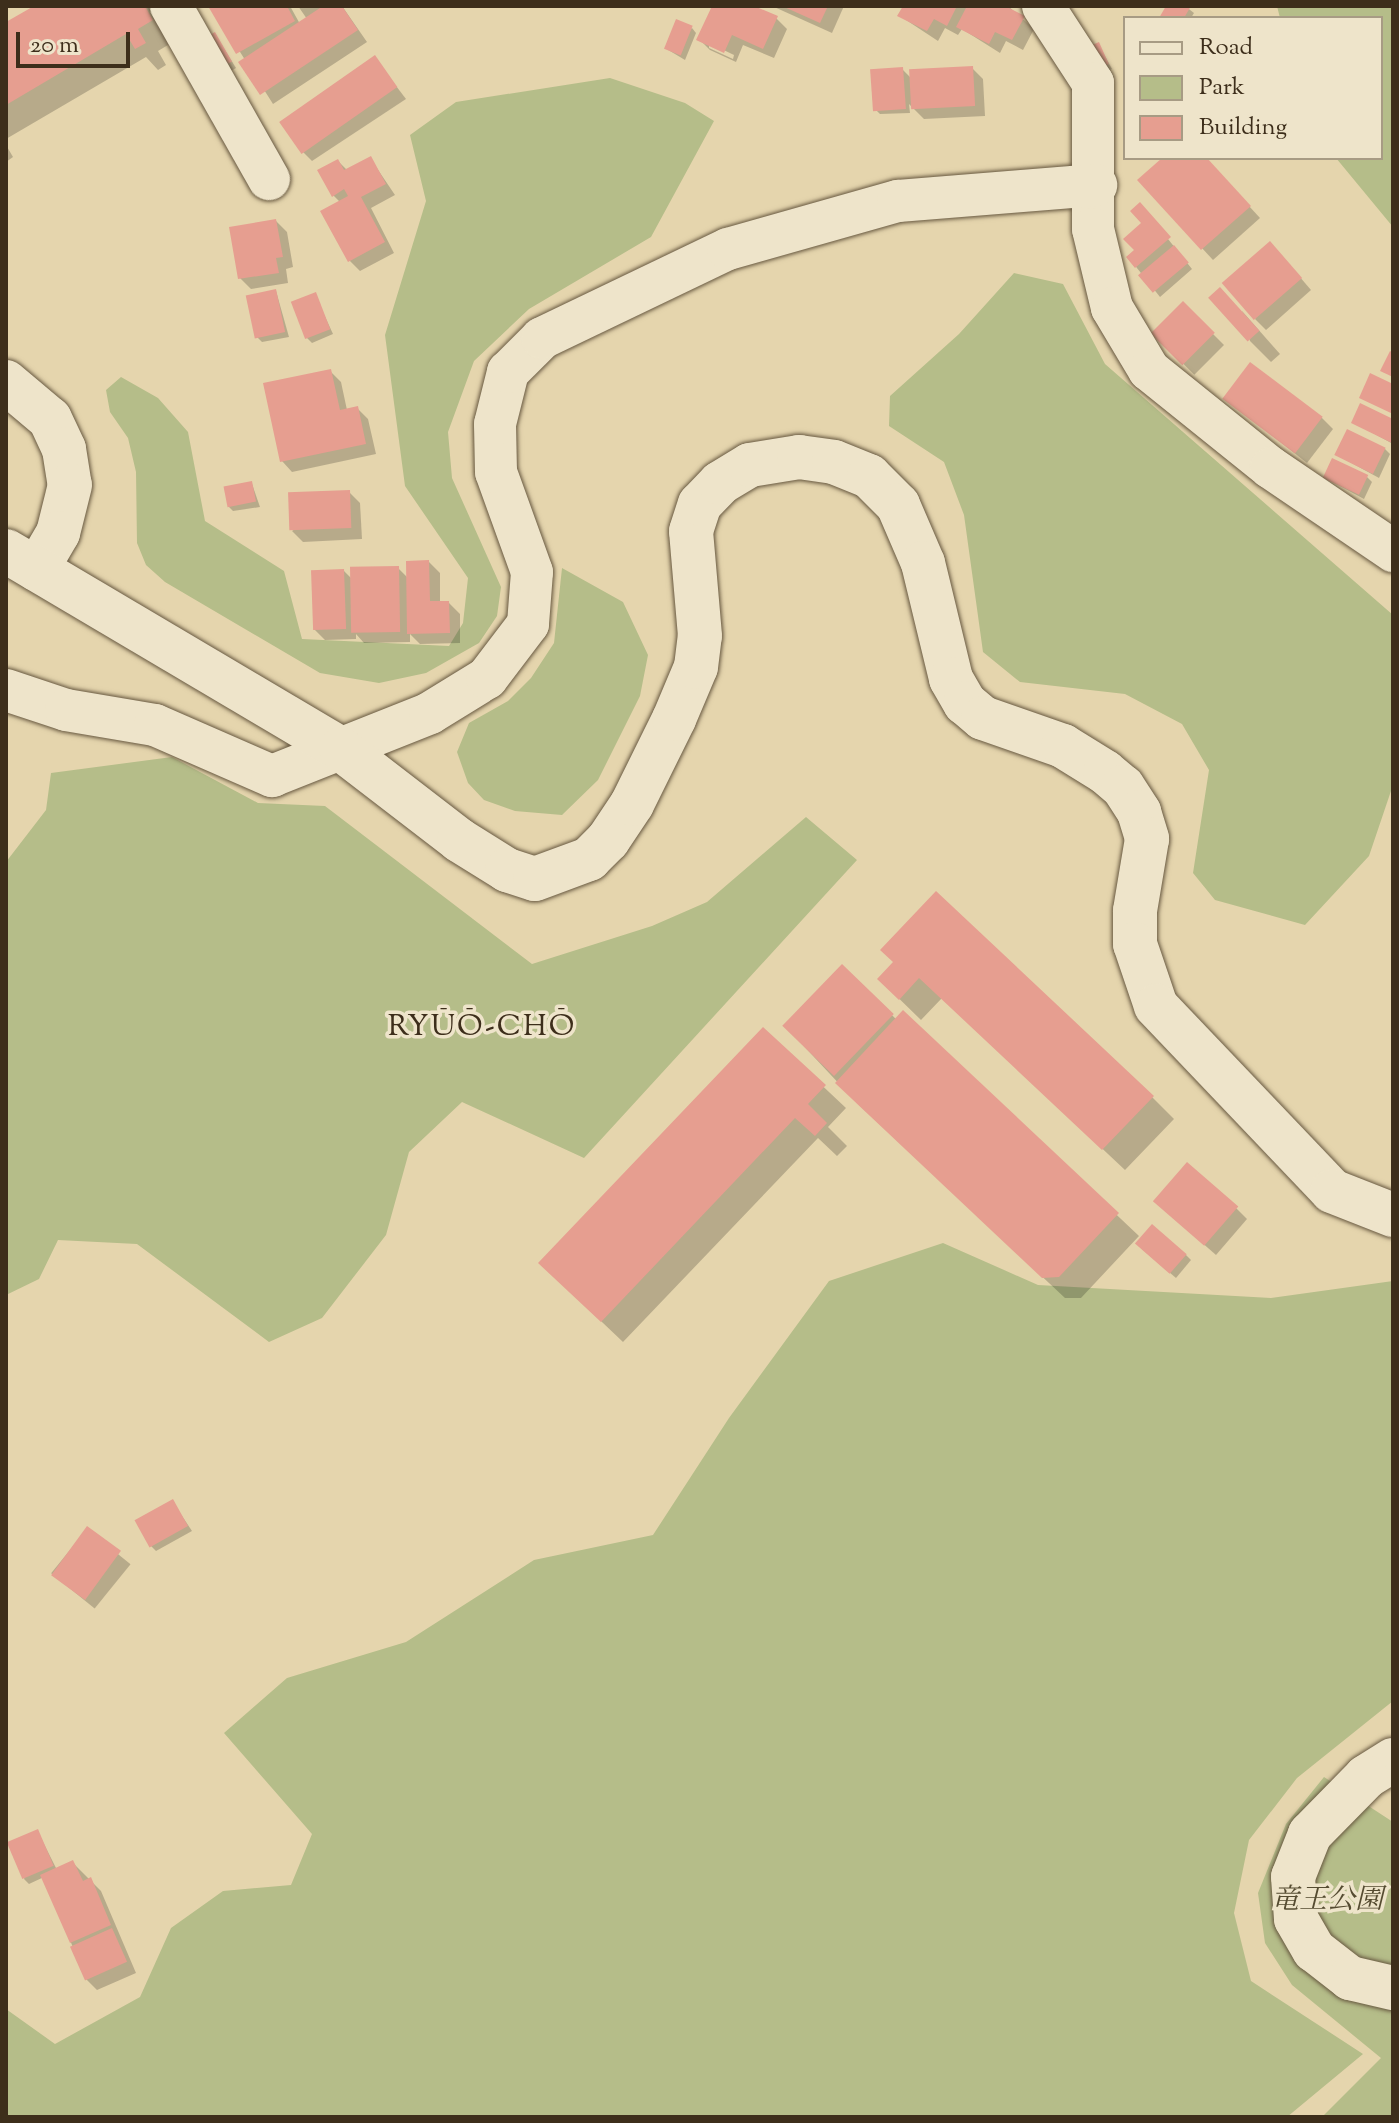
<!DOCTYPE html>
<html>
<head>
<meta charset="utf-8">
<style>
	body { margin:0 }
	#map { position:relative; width:1399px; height:2123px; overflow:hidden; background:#e5d5ad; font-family:"Sorts Mill Goudy","Noto Serif JP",serif }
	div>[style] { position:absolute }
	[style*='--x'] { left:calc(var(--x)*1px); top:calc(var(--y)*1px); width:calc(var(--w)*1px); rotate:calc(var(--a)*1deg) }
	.green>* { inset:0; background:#b5bd89 }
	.shadow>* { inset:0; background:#0003; transform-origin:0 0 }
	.building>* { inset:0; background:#e69e90; transform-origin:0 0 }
	.roads { filter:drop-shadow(0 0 2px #675840) drop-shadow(0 0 2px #675840) }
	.minor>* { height:42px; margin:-21px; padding:0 21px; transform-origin:21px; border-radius:21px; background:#eee4ca }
	.tertiary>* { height:44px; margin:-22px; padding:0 22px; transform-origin:22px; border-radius:22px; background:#eee4ca }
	span { translate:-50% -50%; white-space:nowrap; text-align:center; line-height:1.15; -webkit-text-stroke:7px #eee4ca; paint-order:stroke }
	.park-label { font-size:28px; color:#554b31; font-style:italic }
	.neighbourhood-label { font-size:30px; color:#3d2e1b; letter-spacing:2px }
	.frame { position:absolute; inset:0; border:8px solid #3d2e1b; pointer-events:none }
	.legend { position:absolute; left:1123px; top:16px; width:260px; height:144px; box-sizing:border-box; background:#eee4ca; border:2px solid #a79b84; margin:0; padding:10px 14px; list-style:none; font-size:24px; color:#3d2e1b }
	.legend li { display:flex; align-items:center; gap:16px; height:40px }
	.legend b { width:40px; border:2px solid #a79b84 }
	.scale { position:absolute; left:16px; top:32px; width:114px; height:36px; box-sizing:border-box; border:4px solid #3d2e1b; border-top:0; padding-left:10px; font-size:24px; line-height:28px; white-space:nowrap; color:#3d2e1b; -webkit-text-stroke:6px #eee4ca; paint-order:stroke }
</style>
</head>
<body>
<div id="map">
	<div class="green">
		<i style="clip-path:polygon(1277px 6px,1393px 6px,1393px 227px,1336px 158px,1381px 158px,1381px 18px,1280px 18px)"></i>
		<i style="clip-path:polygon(610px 78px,685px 103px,714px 121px,651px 237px,529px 309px,474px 361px,448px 432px,452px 478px,501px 587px,497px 616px,479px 643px,426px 673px,379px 683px,320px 673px,165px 582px,146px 565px,137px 543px,136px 472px,128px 438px,110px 412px,106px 390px,121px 377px,158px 398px,188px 432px,205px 521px,284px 571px,302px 639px,449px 646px,463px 623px,468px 578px,405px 486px,385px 335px,426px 201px,410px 135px,456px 102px)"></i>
		<i style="clip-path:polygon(1014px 273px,1063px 284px,1105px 364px,1393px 615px,1393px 785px,1369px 856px,1305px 925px,1215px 900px,1193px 873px,1209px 770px,1182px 724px,1125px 694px,1020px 682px,983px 652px,964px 515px,944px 462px,889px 426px,890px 396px,959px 334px)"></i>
		<i style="clip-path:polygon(562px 568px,623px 602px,648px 655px,640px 696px,598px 780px,562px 815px,515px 811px,484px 800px,468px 783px,457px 752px,469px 723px,508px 701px,531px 678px,554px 643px)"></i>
		<i style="clip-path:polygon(172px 757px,258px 803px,325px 806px,532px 964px,652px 926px,707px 902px,806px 817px,857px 860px,584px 1158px,462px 1102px,409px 1152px,386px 1235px,322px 1318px,269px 1342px,137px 1244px,58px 1240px,39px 1279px,6px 1295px,6px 862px,46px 810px,51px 773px)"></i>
		<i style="clip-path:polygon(943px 1243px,1038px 1285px,1271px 1298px,1393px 1281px,1393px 1701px,1297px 1778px,1249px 1840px,1234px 1913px,1251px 1981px,1363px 2054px,1287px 2117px,6px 2117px,6px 2009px,55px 2044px,140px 1997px,171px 1928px,223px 1891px,291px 1885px,312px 1834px,224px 1733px,287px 1678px,406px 1642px,534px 1560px,653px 1535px,729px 1418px,829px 1281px)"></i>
		<i style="clip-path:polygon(1324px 1777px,1393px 1822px,1393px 2117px,1322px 2117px,1381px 2058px,1292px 1985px,1265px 1943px,1258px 1893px,1286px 1824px)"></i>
	</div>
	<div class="shadow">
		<i style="clip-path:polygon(38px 6px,152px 6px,173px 42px,158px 51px,166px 65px,158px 70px,146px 57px,6px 139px,6px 25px)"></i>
		<i style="clip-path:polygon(211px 6px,290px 6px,300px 24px,307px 19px,298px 6px,342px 6px,367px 42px,273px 104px)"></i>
		<i style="clip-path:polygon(evenodd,714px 6px,750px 6px,776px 18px,787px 29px,774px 58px,743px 45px,736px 62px,710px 50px,699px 39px,714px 6px,709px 43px,734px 55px,733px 59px,709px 48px,709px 43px)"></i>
		<i style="clip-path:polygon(772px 6px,844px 6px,832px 33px)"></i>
		<i style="clip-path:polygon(905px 6px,1008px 6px,1034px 29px,1023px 50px,1006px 41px,1000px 53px,962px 29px,958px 35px,945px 28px,938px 41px,900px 16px)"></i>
		<i style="clip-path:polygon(1168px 6px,1185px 6px,1194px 13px,1191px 18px,1161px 18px)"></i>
		<i style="clip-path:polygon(692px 28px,696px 33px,685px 60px,665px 48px)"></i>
		<i style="clip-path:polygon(215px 34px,236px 68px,226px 74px)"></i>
		<i style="clip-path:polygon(1099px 45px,1112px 69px,1098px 75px)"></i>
		<i style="clip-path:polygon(374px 57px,406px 99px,312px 161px,301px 150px)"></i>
		<i style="clip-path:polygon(972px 68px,983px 79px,985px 116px,924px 119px,909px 104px,910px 113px,880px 114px,875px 109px,902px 69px,911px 78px)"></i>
		<i style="clip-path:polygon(6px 145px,13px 157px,6px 162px)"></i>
		<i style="clip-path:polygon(370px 158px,395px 195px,371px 208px,394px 253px,360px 271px,349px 260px,340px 202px,333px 195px,338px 161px,347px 170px)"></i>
		<i style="clip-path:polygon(1165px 158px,1205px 158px,1260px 218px,1213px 260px,1140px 181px)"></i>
		<i style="clip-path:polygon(1140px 204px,1192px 269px,1160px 297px,1129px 258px,1137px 250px,1144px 223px)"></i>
		<i style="clip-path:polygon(276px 221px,287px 232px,293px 267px,286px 269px,288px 283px,251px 289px,240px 278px)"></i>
		<i style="clip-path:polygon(1281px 255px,1311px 290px,1266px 330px,1255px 319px)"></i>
		<i style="clip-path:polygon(276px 291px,289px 337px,262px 342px,257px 337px)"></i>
		<i style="clip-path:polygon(315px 295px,333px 334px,312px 343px,307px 338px)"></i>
		<i style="left:1183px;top:304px;width:58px;height:42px;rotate:45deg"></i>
		<i style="clip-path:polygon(1242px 311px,1280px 354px,1271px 362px,1250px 341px)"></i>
		<i style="clip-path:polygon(330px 371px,341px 382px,347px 410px,357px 408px,368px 419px,376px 454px,292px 472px,282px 461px)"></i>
		<i style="clip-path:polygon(1225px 398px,1322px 418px,1333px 429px,1307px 463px)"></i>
		<i style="clip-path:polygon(1361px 406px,1393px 421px,1393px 444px,1353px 422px)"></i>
		<i style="clip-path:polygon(1385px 449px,1390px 454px,1379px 478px,1337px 455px)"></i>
		<i style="clip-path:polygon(1367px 477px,1372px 482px,1364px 499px,1325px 478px)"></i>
		<i style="clip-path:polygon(252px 484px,260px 507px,233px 511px,228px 506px)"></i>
		<i style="clip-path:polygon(349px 492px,360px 503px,362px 539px,303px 542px,292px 531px)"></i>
		<i style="clip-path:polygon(429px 562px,440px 573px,440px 603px,449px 603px,460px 614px,460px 643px,420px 644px,410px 634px,410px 642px,364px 643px,356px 634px,356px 639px,325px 640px,314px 629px,344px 571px,353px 580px,398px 568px,408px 578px)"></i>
		<i style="clip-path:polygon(895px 962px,1152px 1097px,1174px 1119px,1125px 1170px,942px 998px,921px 1020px,879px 979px)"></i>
		<i style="clip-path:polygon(842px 967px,897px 1020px,903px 1013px,1139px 1236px,1081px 1298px,1065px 1298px,859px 1105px,785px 1026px)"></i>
		<i style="clip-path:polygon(763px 1030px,846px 1108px,828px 1127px,847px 1146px,837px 1156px,818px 1138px,623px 1342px,562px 1284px)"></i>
		<i style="clip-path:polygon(1236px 1208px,1247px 1219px,1216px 1255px,1167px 1212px)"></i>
		<i style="clip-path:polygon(1142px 1249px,1186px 1255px,1191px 1260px,1176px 1278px)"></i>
		<i style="clip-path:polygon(172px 1501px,192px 1531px,156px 1551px,151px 1546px)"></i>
		<i style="left:87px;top:1529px;width:56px;height:57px;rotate:39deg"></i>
		<i style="clip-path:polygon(38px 1832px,57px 1870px,73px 1863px,101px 1891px,136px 1973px,97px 1990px,86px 1979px,44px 1877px,29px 1884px,24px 1879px)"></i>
	</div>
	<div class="building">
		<i style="clip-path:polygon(34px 6px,145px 6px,153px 20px,138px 29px,146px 43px,135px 49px,126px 34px,6px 105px,6px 22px)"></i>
		<i style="clip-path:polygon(208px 6px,287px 6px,295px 21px,236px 54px)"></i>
		<i style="clip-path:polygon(323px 6px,342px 6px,358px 30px,260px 95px,238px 62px)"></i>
		<i style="clip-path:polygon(712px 6px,754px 6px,778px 16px,763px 49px,732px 35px,724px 53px,696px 40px)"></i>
		<i style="clip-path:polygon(782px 6px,828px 6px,820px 23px)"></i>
		<i style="clip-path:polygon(903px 6px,957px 6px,947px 26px,934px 19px,927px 31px,897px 16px)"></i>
		<i style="clip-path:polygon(967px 6px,1005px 6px,1025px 16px,1012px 40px,995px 32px,989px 44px,956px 27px)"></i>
		<i style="clip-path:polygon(1166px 6px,1191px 6px,1184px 18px,1159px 18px)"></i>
		<i style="left:676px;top:19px;width:18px;height:32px;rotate:22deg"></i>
		<i style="left:215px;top:32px;width:34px;height:15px;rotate:60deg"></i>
		<i style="left:1099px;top:42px;width:24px;height:18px;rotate:66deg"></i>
		<i style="left:375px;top:55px;width:39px;height:117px;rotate:55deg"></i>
		<i style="left:973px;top:66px;width:40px;height:64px;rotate:87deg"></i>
		<i style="left:903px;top:67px;width:42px;height:33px;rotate:86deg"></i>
		<i style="clip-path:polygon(371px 156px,386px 184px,361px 197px,385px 242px,348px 262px,320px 211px,348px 196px,344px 189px,332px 197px,317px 170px,338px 159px,344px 170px)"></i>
		<i style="clip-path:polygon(1162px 158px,1207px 158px,1251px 206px,1201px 250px,1137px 180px)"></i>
		<i style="clip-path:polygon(1140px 202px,1171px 237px,1135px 268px,1126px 257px,1134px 250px,1123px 239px,1141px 223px,1130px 211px)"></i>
		<i style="clip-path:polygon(276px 219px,283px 257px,276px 258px,279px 273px,238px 279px,229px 227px)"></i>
		<i style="left:1270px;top:241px;width:49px;height:64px;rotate:49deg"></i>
		<i style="left:1174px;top:245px;width:23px;height:47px;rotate:50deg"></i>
		<i style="left:1220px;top:287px;width:59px;height:16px;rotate:48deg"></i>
		<i style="left:276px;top:289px;width:44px;height:31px;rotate:78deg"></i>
		<i style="left:316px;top:292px;width:40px;height:27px;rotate:69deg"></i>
		<i style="left:1183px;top:301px;width:45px;height:46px;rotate:45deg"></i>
		<i style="clip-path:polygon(1390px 351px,1393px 353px,1393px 377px,1380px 371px)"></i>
		<i style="left:1250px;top:362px;width:91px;height:46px;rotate:37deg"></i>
		<i style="clip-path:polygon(331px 369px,340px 410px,358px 406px,366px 444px,280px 462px,263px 383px)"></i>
		<i style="clip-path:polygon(1370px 373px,1393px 384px,1393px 414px,1359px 398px)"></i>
		<i style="clip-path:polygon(1360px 403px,1393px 419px,1392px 443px,1351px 423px)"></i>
		<i style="left:1347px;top:429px;width:43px;height:29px;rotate:26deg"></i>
		<i style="left:1332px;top:458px;width:40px;height:22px;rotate:25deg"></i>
		<i style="left:252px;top:481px;width:21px;height:29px;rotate:79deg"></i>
		<i style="left:350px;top:490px;width:38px;height:62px;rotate:88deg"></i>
		<i style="clip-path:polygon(429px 560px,430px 601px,449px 601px,450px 633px,407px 634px,406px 561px)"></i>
		<i style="left:399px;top:566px;width:66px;height:49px;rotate:89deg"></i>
		<i style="left:344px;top:569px;width:60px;height:33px;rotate:88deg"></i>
		<i style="clip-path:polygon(936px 891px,1154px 1096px,1102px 1150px,919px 978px,899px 1000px,877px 979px,893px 962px,880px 950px)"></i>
		<i style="left:842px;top:964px;width:72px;height:86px;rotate:44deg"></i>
		<i style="clip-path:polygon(903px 1010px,1119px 1213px,1059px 1277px,1042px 1278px,835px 1083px)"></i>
		<i style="clip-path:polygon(763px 1027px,826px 1085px,808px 1104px,827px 1123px,815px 1136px,795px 1118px,601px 1322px,538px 1263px)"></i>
		<i style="left:1187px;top:1162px;width:68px;height:52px;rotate:41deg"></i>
		<i style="left:1152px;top:1224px;width:46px;height:26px;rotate:41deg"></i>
		<i style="left:173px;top:1499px;width:31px;height:44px;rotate:61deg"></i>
		<i style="left:87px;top:1526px;width:42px;height:61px;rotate:36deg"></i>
		<i style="left:38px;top:1829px;width:40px;height:34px;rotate:67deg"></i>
		<i style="clip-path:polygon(73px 1860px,83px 1881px,91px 1877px,111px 1925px,70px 1943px,40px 1875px)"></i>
		<i style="left:112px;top:1928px;width:37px;height:46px;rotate:66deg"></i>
	</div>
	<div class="roads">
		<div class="minor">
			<i style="--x:171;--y:6;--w:199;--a:60.5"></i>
			<i style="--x:1043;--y:6;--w:92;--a:57"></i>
			<i style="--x:1093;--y:83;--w:146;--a:90"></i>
			<i style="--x:1093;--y:229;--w:81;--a:76.5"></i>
			<i style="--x:1112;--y:308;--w:72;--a:59.2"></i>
			<i style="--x:1149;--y:370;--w:156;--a:38.8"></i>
			<i style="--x:1271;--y:468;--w:148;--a:34.2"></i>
			<i style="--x:6;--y:690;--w:63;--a:18.4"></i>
			<i style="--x:66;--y:710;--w:90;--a:9.6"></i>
			<i style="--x:155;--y:725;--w:128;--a:23.6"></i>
			<i style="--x:272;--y:776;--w:170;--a:-21.7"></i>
			<i style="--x:430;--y:713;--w:67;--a:-31.6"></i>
			<i style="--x:487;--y:678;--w:68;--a:-52.8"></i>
			<i style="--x:528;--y:624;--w:52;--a:-85.6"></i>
			<i style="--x:532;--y:572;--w:106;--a:-109.8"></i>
			<i style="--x:496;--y:472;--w:48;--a:-91.2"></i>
			<i style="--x:495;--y:424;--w:54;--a:-76"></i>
			<i style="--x:508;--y:372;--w:48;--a:-45"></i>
			<i style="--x:542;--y:338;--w:206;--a:-25.6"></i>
			<i style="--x:728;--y:249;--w:177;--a:-15.8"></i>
			<i style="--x:898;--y:201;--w:199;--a:-4.6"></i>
		</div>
		<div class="tertiary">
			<i style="--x:6;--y:382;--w:57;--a:40.1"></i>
			<i style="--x:50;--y:419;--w:33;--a:65"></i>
			<i style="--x:64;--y:449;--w:36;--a:81"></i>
			<i style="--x:70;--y:485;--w:49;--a:104"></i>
			<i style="--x:58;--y:533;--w:42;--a:120.3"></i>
			<i style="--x:6;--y:551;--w:389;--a:30.6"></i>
			<i style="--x:341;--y:749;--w:149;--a:37.6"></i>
			<i style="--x:459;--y:840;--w:57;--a:32"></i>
			<i style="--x:507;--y:870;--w:29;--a:18"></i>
			<i style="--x:535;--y:879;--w:58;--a:-20.3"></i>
			<i style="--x:589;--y:859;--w:27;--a:-45"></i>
			<i style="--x:608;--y:840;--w:43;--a:-56.3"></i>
			<i style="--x:632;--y:804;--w:95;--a:-63.7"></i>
			<i style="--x:674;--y:719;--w:56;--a:-67.1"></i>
			<i style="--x:696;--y:667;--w:31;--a:-83"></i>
			<i style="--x:700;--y:636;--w:105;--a:-94.9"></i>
			<i style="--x:691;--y:531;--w:28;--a:-72"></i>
			<i style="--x:700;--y:504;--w:29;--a:-46"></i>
			<i style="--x:720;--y:483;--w:35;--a:-31"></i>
			<i style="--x:750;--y:465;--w:50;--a:-9.3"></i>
			<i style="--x:799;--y:457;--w:35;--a:8"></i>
			<i style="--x:834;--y:462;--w:38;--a:22"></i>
			<i style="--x:869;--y:476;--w:41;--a:45"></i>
			<i style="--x:898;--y:505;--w:63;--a:66.7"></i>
			<i style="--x:923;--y:563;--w:119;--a:76.4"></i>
			<i style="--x:951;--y:679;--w:28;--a:60"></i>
			<i style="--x:965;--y:703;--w:23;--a:40"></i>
			<i style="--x:983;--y:718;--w:85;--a:19.3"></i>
			<i style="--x:1063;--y:746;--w:49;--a:31.8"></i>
			<i style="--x:1105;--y:772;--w:23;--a:40"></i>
			<i style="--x:1123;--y:787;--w:30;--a:57"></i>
			<i style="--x:1139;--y:812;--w:28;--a:73"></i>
			<i style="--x:1147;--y:839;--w:73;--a:99.5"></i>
			<i style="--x:1135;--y:911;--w:33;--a:90"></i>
			<i style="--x:1135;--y:944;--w:65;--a:71.3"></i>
			<i style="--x:1156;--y:1006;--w:255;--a:46.4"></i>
			<i style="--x:1332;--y:1191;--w:66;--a:21.5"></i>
			<i style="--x:1393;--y:1760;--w:32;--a:148"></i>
			<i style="--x:1366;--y:1777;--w:80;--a:134.5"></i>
			<i style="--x:1310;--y:1834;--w:46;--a:111.6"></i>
			<i style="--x:1293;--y:1877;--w:42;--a:85.9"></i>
			<i style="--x:1296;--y:1919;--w:36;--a:60"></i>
			<i style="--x:1314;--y:1950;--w:46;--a:37.9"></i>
			<i style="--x:1350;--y:1978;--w:44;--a:13.1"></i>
		</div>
	</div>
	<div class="park-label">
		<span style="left:1327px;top:1901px">竜王公園</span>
	</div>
	<div class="neighbourhood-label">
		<span style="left:482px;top:1028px">RYŪŌ-CHŌ</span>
	</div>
	<div class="frame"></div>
	<ul class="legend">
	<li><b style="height:10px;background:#eee4ca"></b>Road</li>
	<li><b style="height:22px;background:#b5bd89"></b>Park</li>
	<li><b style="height:22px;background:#e69e90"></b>Building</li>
	</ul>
	<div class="scale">20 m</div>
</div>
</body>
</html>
